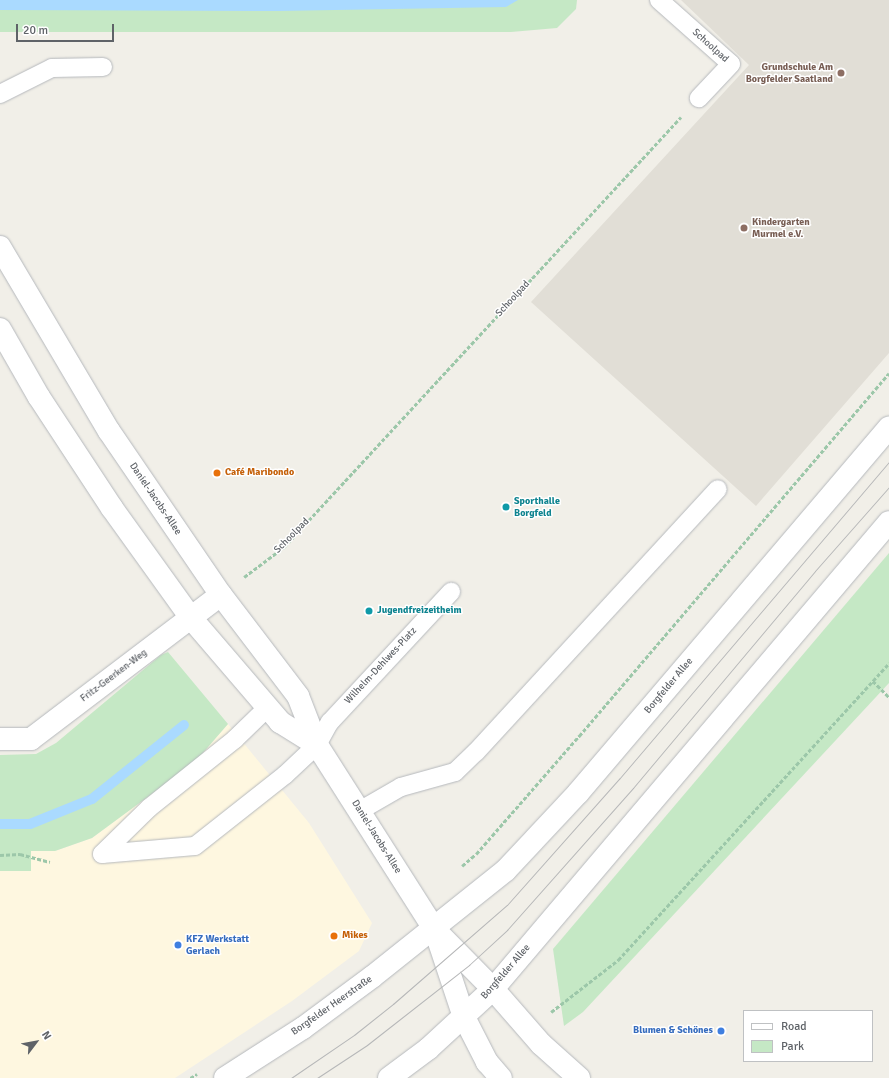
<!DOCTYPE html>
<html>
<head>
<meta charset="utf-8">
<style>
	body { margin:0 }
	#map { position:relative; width:889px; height:1078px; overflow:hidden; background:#f1efe8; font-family:Signika,sans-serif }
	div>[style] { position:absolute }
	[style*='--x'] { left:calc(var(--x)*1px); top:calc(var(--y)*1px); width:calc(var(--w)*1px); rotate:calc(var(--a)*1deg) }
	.commercial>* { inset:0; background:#fef7e0 }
	.education>* { inset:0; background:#e1ded6 }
	.green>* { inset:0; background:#c5e8c5 }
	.water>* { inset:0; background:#aadaff }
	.stream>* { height:10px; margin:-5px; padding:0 5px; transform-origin:5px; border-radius:5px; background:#aadaff }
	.path>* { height:2.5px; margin-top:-1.25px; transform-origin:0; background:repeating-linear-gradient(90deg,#9cc7a9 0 4px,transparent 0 6px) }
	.roads { filter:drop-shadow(0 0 1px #b5b8bc) drop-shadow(0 0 1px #b5b8bc) }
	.lane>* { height:18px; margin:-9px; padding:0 9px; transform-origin:9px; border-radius:9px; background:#fff }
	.street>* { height:22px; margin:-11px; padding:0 11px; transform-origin:11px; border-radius:11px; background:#fff }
	.secondary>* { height:22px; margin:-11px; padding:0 11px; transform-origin:11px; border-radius:11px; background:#fff }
	.tram>* { height:1px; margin:-0.5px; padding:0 0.5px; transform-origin:0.5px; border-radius:0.5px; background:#b6b7b8 }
	.dots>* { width:11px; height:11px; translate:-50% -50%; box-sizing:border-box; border:2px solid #fff; border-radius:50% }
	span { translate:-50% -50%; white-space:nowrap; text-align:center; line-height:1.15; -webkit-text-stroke:3px #fff; paint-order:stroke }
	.street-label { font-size:10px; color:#5f6368 }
	.education-label { font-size:10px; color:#785e54; font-weight:700 }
	.right { translate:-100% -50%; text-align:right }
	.left { translate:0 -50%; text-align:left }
	.food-label { font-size:10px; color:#c56008; font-weight:700 }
	.culture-label { font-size:10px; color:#0d838f; font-weight:700 }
	.shop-label { font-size:10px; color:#366cbe; font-weight:700 }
	.legend { position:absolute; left:743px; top:1010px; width:130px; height:52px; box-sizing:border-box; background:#fff; border:1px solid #bfc1c3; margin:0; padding:5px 7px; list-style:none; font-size:12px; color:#5f6368 }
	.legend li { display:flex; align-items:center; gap:8px; height:20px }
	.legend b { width:20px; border:1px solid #bfc1c3 }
	.north { position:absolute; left:16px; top:1022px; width:40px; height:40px; -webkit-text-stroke:3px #fff; paint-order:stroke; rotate:58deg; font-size:11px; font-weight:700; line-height:16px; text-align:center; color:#5f6368 }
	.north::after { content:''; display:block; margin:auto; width:14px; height:18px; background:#5f6368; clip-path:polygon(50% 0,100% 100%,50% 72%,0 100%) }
	.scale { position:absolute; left:16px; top:24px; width:98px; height:18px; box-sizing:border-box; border:2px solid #5f6368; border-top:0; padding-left:5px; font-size:12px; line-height:14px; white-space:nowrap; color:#5f6368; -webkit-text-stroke:3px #fff; paint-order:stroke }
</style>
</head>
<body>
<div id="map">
	<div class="commercial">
		<i style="clip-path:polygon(228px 724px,309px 823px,372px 923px,359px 951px,292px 1001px,175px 1078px,0 1078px,0 871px,31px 871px,31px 851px,55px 851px,92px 838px,195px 762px)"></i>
	</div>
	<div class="education">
		<i style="clip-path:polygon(681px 0,889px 0,889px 353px,756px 506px,531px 302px,749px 65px)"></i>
	</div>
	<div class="green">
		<i style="clip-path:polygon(0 0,577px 0,576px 9px,557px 28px,511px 32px,0 32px)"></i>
		<i style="clip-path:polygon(889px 553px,889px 683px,583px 1012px,564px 1026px,553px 949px)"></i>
		<i style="clip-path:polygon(168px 652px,228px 724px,195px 762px,92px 838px,55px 851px,31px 851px,31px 871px,0 871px,0 755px,36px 754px,56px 743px,161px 655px)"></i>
	</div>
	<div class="water">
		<i style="clip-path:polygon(0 0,518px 0,506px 7px,278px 11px,0 10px)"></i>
	</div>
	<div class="stream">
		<i style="--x:0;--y:824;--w:30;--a:0"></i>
		<i style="--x:30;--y:824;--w:67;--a:-22"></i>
		<i style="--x:92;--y:799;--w:118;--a:-38.8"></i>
	</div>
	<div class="path">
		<i style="--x:244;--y:577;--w:50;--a:-36.9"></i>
		<i style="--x:284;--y:547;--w:585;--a:-47.29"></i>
		<i style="--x:873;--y:681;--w:23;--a:45"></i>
		<i style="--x:0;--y:855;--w:20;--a:-3"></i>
		<i style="--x:20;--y:854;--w:31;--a:15"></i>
		<i style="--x:462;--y:866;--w:18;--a:-41"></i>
		<i style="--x:476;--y:854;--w:157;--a:-48.9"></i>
		<i style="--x:579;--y:736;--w:477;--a:-49.5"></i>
		<i style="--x:551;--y:1012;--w:85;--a:-37.8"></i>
		<i style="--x:618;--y:960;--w:402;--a:-47.6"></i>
		<i style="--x:190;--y:1078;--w:8;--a:-30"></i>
	</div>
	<div class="roads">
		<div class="lane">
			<i style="--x:659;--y:0;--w:96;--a:41.6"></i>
			<i style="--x:731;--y:64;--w:47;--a:133.3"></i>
			<i style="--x:0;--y:94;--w:58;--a:-26.6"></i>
			<i style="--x:52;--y:68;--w:51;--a:-1.1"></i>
			<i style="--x:361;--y:810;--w:46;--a:-29.9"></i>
			<i style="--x:401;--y:787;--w:56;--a:-15.5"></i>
			<i style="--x:455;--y:772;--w:29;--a:-44"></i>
			<i style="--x:476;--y:752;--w:357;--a:-47.4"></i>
			<i style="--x:102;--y:854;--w:93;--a:-4.9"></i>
			<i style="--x:195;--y:846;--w:115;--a:-38.3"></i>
			<i style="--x:285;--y:775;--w:44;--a:-43.2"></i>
			<i style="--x:317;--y:745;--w:26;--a:-61"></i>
			<i style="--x:330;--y:722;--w:178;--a:-47.1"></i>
			<i style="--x:102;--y:854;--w:66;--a:-44.4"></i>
			<i style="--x:149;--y:808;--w:110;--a:-38.7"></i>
			<i style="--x:235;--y:739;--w:45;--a:-44.1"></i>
		</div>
		<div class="street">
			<i style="--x:0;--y:247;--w:214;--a:59.4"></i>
			<i style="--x:109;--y:431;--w:199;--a:55.7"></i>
			<i style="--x:221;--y:595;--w:127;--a:52.7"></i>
			<i style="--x:298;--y:696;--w:53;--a:68.8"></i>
			<i style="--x:317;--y:745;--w:219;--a:57.5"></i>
			<i style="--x:0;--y:329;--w:78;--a:60.2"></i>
			<i style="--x:39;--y:397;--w:133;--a:56.7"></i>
			<i style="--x:112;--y:508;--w:135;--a:54.3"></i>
			<i style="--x:191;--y:618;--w:137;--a:49.4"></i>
			<i style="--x:280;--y:722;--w:44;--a:31.9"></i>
			<i style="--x:0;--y:739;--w:31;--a:0"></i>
			<i style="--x:31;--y:739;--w:238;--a:-37.2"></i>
			<i style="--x:493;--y:989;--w:73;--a:48.9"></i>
			<i style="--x:541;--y:1044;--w:51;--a:41.8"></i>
			<i style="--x:464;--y:1017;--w:51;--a:62.9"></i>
			<i style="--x:487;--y:1062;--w:21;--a:49"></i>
		</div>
		<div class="secondary">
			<i style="--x:435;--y:930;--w:92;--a:71.6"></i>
			<i style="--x:437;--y:932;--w:80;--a:45.5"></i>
			<i style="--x:225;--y:1078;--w:93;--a:-32.7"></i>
			<i style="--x:303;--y:1028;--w:86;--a:-36.5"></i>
			<i style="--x:372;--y:977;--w:171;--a:-38.6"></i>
			<i style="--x:506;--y:870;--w:105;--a:-46.9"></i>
			<i style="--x:578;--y:793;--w:480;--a:-49.6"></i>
			<i style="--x:389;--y:1078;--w:49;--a:-36.6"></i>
			<i style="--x:428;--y:1049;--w:88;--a:-42.7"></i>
			<i style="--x:493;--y:989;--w:612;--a:-49.7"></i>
		</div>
	</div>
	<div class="tram">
		<i style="--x:291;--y:1078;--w:76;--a:-34.3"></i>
		<i style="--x:354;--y:1035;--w:50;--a:-38.5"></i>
		<i style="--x:393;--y:1004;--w:151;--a:-41"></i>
		<i style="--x:507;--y:905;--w:169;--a:-48.4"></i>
		<i style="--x:619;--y:779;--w:416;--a:-49.6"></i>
		<i style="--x:317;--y:1078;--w:60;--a:-33.4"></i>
		<i style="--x:367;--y:1045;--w:130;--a:-38.1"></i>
		<i style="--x:469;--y:965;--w:52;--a:-42.6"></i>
		<i style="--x:507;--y:930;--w:190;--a:-48.4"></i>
		<i style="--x:633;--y:788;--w:283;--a:-50"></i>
		<i style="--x:815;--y:571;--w:112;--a:-48.6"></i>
	</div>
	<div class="dots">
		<i style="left:841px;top:73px;background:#8d6e63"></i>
		<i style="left:744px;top:228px;background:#8d6e63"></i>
		<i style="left:217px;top:473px;background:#e8710a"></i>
		<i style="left:506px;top:507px;background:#0f9aa8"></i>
		<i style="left:369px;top:611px;background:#0f9aa8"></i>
		<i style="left:334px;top:936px;background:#e8710a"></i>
		<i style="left:178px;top:945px;background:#3f7fe0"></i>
		<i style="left:721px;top:1031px;background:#3f7fe0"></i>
	</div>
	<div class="street-label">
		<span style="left:710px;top:46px;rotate:42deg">Schoolpad</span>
		<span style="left:513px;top:299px;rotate:-47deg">Schoolpad</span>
		<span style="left:155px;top:499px;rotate:56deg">Daniel-Jacobs-Allee</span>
		<span style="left:292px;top:536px;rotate:-45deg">Schoolpad</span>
		<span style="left:381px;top:666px;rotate:-47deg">Wilhelm-Dehlwes-Platz</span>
		<span style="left:114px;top:676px;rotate:-37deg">Fritz-Geerken-Weg</span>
		<span style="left:669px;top:686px;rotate:-50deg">Borgfelder Allee</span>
		<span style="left:376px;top:837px;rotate:58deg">Daniel-Jacobs-Allee</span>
		<span style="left:506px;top:972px;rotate:-49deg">Borgfelder Allee</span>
		<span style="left:332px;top:1006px;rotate:-35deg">Borgfelder Heerstraße</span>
	</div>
	<div class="education-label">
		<span class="right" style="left:833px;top:73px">Grundschule Am<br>Borgfelder Saatland</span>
		<span class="left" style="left:752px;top:228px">Kindergarten<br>Murmel e.V.</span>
	</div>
	<div class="food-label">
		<span class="left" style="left:225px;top:473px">Café Maribondo</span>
		<span class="left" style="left:342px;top:936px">Mikes</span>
	</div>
	<div class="culture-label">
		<span class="left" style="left:514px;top:507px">Sporthalle<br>Borgfeld</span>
		<span class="left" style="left:377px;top:611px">Jugendfreizeitheim</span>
	</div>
	<div class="shop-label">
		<span class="left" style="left:186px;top:945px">KFZ Werkstatt<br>Gerlach</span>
		<span class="right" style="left:713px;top:1031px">Blumen &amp; Schönes</span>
	</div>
	<ul class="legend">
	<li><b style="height:5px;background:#fff"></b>Road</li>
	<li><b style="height:11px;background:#c5e8c5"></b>Park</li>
	</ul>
	<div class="north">N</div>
	<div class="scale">20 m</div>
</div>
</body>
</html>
